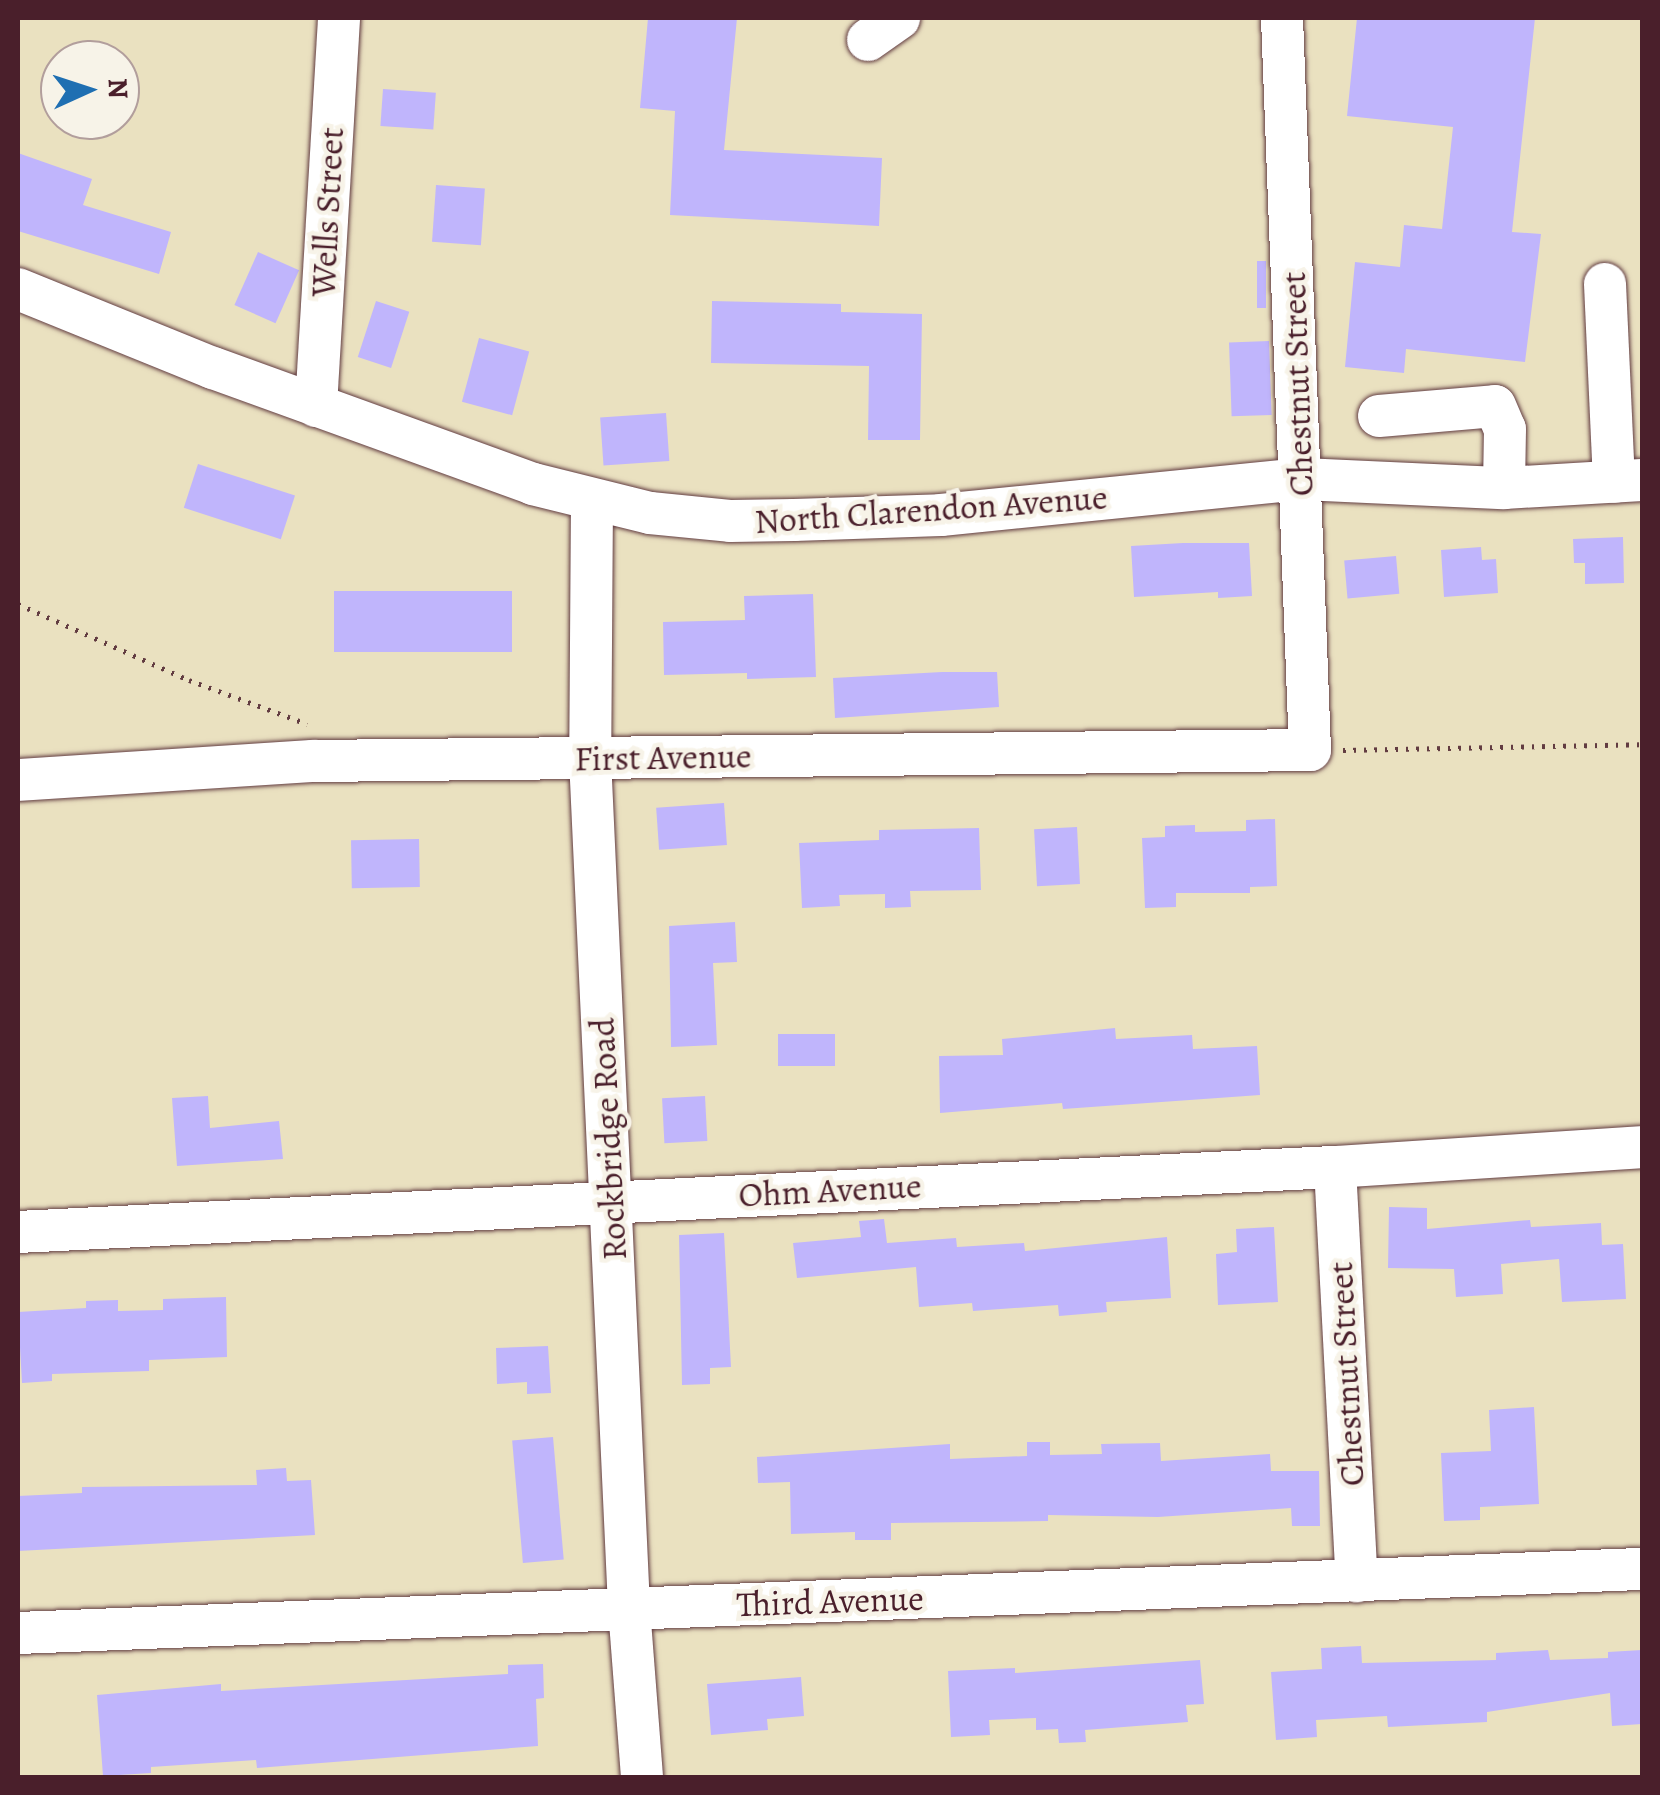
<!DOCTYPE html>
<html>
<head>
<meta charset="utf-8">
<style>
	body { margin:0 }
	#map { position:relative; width:1660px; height:1795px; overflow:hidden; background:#eae1c0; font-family:Alegreya,serif }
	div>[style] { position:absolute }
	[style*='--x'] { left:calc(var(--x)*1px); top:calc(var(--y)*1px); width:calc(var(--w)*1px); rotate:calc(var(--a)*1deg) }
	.building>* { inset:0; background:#c0b5fc; transform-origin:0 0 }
	.path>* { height:5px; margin-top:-2.5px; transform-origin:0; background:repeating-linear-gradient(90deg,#623c41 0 2.5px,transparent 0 10.5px) }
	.roads { filter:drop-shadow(0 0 2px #623c41) drop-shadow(0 0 2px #623c41) }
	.minor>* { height:42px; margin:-21px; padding:0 21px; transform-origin:21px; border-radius:21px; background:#fff }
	span { translate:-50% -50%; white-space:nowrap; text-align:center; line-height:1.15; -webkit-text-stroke:9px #f7f3e8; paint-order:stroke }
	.street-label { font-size:35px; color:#4a1f2b }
	.frame { position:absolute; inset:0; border:20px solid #4a1f2b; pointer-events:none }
	.north { position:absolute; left:40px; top:40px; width:100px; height:100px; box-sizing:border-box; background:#f7f3e8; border:2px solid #b29e9c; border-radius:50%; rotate:87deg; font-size:28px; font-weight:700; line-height:40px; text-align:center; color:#4a1f2b }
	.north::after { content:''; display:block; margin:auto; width:35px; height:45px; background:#1f6fb2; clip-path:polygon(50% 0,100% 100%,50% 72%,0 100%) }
</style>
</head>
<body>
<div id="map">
	<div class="building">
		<i style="clip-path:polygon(648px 18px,737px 18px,724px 150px,882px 158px,879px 226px,670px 215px,675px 111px,640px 108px)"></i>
		<i style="clip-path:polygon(1357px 18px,1535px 18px,1512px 232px,1541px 234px,1525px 362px,1406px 349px,1404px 373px,1345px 367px,1355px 262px,1400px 267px,1404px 225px,1442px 229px,1453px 127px,1347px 116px)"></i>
		<i style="left:383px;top:89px;width:53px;height:37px;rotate:4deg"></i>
		<i style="clip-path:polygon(18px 153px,92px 179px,83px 205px,171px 232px,159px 274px,18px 231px)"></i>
		<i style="left:436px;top:185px;width:49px;height:57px;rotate:4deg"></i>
		<i style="left:258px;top:252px;width:45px;height:58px;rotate:24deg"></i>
		<i style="left:1257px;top:261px;width:9px;height:47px"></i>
		<i style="left:376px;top:301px;width:35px;height:59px;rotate:18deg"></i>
		<i style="clip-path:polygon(712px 301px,841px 304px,841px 312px,922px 314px,920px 440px,868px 440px,869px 366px,711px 363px)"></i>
		<i style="left:479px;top:338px;width:52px;height:66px;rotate:15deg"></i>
		<i style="left:1269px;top:341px;width:74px;height:40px;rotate:88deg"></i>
		<i style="left:666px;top:413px;width:48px;height:66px;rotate:86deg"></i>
		<i style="left:198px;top:464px;width:102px;height:46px;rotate:18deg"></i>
		<i style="clip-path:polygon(1623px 537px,1624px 583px,1585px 584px,1585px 563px,1574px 563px,1573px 539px)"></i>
		<i style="clip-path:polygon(1183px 543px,1249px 543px,1252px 596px,1218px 598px,1218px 592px,1134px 597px,1131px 546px)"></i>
		<i style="clip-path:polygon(1481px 547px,1482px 560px,1496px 559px,1498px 593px,1444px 597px,1441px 550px)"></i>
		<i style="left:1396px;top:556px;width:38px;height:52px;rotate:85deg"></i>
		<i style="left:334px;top:591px;width:178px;height:61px"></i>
		<i style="clip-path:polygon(813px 594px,816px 677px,747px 679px,747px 673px,664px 675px,663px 622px,745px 620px,744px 596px)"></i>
		<i style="clip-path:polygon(942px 672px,997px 672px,999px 707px,835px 718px,833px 678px)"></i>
		<i style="left:724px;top:803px;width:42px;height:68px;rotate:86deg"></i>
		<i style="clip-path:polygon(1275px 819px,1277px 886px,1250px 887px,1250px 893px,1176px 893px,1176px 907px,1145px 908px,1142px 838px,1165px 837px,1165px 826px,1195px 825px,1195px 832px,1246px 831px,1246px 820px)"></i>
		<i style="left:1077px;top:827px;width:57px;height:43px;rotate:87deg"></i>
		<i style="clip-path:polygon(979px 828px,981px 890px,910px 891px,911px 907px,885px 908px,885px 894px,839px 895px,840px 906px,802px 908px,799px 843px,879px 840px,879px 830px)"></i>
		<i style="left:419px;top:839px;width:48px;height:68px;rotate:89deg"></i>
		<i style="clip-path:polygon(735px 922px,737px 962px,713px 963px,717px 1045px,671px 1047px,669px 926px)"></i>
		<i style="clip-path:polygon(1115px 1028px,1116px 1039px,1192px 1035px,1193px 1049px,1257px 1046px,1260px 1095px,1063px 1109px,1062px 1103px,940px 1113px,939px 1056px,1003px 1055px,1002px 1039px)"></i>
		<i style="left:835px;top:1034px;width:32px;height:57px;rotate:90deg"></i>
		<i style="clip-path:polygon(208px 1096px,210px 1128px,279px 1121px,283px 1159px,177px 1166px,172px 1098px)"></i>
		<i style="left:705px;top:1096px;width:45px;height:43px;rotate:87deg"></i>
		<i style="clip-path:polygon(1389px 1207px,1427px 1208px,1427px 1229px,1530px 1220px,1531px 1227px,1601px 1223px,1602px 1245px,1623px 1244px,1626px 1299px,1562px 1302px,1559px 1259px,1501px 1264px,1503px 1294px,1456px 1297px,1454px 1269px,1388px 1268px)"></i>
		<i style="clip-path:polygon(884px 1219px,887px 1243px,956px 1238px,957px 1247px,1024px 1243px,1025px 1251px,1167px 1237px,1171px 1298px,1106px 1302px,1107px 1312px,1059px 1316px,1058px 1305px,973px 1311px,972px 1303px,919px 1307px,916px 1267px,797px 1278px,793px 1243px,861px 1237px,859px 1221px)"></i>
		<i style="clip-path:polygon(1274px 1227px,1278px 1302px,1218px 1305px,1216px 1254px,1237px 1252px,1236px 1229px)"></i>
		<i style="clip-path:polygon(724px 1233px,731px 1367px,710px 1368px,710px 1384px,682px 1385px,679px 1235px)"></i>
		<i style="clip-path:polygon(226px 1297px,227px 1357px,149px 1360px,149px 1371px,52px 1374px,52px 1381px,22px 1383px,18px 1312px,86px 1308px,86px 1301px,118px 1300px,118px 1311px,163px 1310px,163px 1299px)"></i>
		<i style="clip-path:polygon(548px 1346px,551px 1393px,527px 1394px,527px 1382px,497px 1384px,496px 1348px)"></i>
		<i style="clip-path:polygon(1534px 1407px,1539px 1504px,1480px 1507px,1480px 1520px,1444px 1521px,1441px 1453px,1491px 1451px,1489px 1410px)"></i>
		<i style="left:553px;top:1437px;width:123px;height:41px;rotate:85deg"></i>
		<i style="clip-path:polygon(1027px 1442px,1050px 1442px,1050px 1455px,1102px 1454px,1101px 1444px,1160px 1443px,1161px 1461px,1270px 1454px,1271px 1471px,1319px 1471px,1320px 1526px,1292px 1526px,1291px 1508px,1158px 1517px,1048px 1515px,1048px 1521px,891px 1523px,891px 1540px,855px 1540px,855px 1532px,791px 1534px,790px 1482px,758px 1483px,757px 1457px,950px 1444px,950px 1459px,1027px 1456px)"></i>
		<i style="clip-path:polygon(286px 1468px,287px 1481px,311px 1480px,315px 1535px,18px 1551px,18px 1496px,82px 1493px,82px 1487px,257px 1485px,256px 1470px)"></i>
		<i style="clip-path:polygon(1361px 1646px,1362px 1663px,1496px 1660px,1496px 1653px,1548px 1650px,1550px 1660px,1608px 1658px,1608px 1652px,1642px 1650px,1642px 1724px,1612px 1726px,1610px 1693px,1487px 1712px,1487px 1722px,1388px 1727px,1387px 1716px,1316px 1720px,1317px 1737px,1276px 1740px,1271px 1672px,1322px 1669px,1321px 1648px)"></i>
		<i style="clip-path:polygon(1200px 1660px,1204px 1704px,1186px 1705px,1188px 1722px,1085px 1730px,1086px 1742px,1059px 1743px,1058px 1729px,1036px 1730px,1036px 1718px,989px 1720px,990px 1735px,951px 1737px,948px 1671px,1015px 1668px,1015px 1673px)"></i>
		<i style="clip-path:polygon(543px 1664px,544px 1698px,536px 1699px,538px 1746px,257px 1768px,256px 1760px,151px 1767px,151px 1773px,103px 1776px,97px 1695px,221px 1684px,221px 1691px,508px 1674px,508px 1665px)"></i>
		<i style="clip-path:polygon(801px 1677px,804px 1716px,767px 1719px,768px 1730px,711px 1735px,707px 1684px)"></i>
	</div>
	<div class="path">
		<i style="--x:18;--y:604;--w:187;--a:24"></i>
		<i style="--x:189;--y:680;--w:126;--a:20.4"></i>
		<i style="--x:1343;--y:750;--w:299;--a:-1.1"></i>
	</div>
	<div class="roads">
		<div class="minor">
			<i style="--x:868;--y:40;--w:38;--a:-35"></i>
			<i style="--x:1605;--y:284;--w:198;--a:87.4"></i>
			<i style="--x:18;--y:289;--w:210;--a:22.1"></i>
			<i style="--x:213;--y:368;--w:340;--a:19.9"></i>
			<i style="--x:533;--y:484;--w:121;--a:13.9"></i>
			<i style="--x:650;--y:513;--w:80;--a:5.7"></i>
			<i style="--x:730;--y:521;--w:64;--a:-0.9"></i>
			<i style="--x:794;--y:520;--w:147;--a:-1.9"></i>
			<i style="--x:941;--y:515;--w:363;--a:-5.7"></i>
			<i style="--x:1302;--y:479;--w:202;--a:2.6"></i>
			<i style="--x:1504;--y:488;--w:138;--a:-3.3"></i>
			<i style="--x:316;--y:406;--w:389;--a:-86.6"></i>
			<i style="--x:1379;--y:416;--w:116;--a:-4.9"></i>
			<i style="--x:1495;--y:406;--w:25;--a:67"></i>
			<i style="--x:1505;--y:429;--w:59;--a:91"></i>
			<i style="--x:592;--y:500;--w:258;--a:90.4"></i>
			<i style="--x:590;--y:758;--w:851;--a:87.37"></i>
			<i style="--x:629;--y:1608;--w:170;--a:85.6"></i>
			<i style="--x:18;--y:780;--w:296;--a:-3.7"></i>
			<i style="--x:313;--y:761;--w:997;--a:-0.63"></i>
			<i style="--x:1310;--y:750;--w:733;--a:-92.19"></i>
			<i style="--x:1335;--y:1167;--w:415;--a:87"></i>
			<i style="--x:18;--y:1232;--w:1319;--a:-2.83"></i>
			<i style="--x:1335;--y:1167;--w:308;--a:-3.7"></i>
			<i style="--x:18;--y:1633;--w:1625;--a:-2.26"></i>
		</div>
	</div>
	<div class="street-label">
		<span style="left:327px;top:212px;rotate:-87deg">Wells Street</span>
		<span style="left:1297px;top:384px;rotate:-92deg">Chestnut Street</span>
		<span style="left:931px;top:509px;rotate:-4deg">North Clarendon Avenue</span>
		<span style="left:663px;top:757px;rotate:-1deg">First Avenue</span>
		<span style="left:608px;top:1139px;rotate:-93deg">Rockbridge Road</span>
		<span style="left:830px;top:1190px;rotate:-3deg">Ohm Avenue</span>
		<span style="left:1346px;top:1374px;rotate:-93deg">Chestnut Street</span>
		<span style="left:830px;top:1601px;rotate:-2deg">Third Avenue</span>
	</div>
	<div class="frame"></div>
	<div class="north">N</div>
</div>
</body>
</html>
